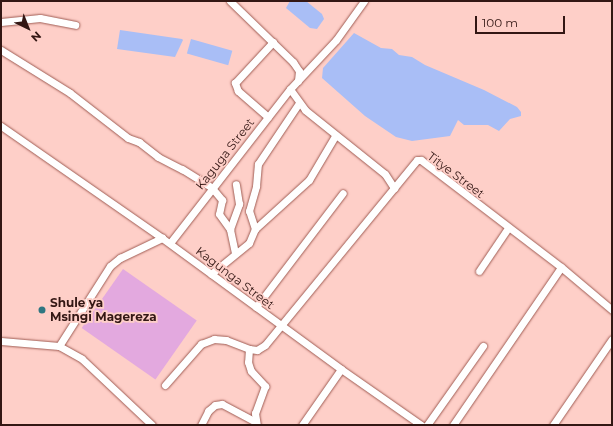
<!DOCTYPE html>
<html>
<head>
<meta charset="utf-8">
<style>
	body { margin:0 }
	#map { position:relative; width:613px; height:426px; overflow:hidden; background:#fecfc8; font-family:Montserrat,sans-serif }
	div>[style] { position:absolute }
	[style*='--x'] { left:calc(var(--x)*1px); top:calc(var(--y)*1px); width:calc(var(--w)*1px); rotate:calc(var(--a)*1deg) }
	.green>* { inset:0; background:#e3a9df; transform-origin:0 0 }
	.water>* { inset:0; background:#a9bef6; transform-origin:0 0 }
	.roads { filter:drop-shadow(0 0 1px #a05d54) drop-shadow(0 0 1px #a05d54) }
	.minor>* { height:7px; margin:-3.5px; padding:0 3.5px; transform-origin:3.5px; border-radius:3.5px; background:#fff }
	.dots>* { width:11px; height:11px; translate:-50% -50%; box-sizing:border-box; border:2px solid #fecfc8; border-radius:50% }
	span { translate:-50% -50%; white-space:nowrap; text-align:center; line-height:1.15; -webkit-text-stroke:3.5px #fecfc8; paint-order:stroke }
	.street-label { font-size:12px; color:#331714 }
	.poi-label { font-size:12px; color:#331714; font-weight:700 }
	.left { translate:0 -50%; text-align:left }
	.frame { position:absolute; inset:0; border:2px solid #331714; pointer-events:none }
	.north { position:absolute; left:8px; top:8px; width:40px; height:40px; -webkit-text-stroke:3px #fecfc8; paint-order:stroke; rotate:137deg; font-size:11px; font-weight:700; line-height:16px; text-align:center; color:#331714 }
	.north::after { content:''; display:block; margin:auto; width:14px; height:18px; background:#331714; clip-path:polygon(50% 0,100% 100%,50% 72%,0 100%) }
	.scale { position:absolute; left:475px; top:16px; width:90px; height:18px; box-sizing:border-box; border:2px solid #331714; border-top:0; padding-left:5px; font-size:12px; line-height:14px; white-space:nowrap; color:#331714; -webkit-text-stroke:3px #fecfc8; paint-order:stroke }
</style>
</head>
<body>
<div id="map">
	<div class="green">
		<i style="left:123px;top:269px;width:90px;height:72px;rotate:35deg"></i>
	</div>
	<div class="water">
		<i style="clip-path:polygon(290px 1px,306px 1px,322px 14px,324px 19px,317px 29px,310px 28px,286px 8px)"></i>
		<i style="clip-path:polygon(120px 30px,182px 39px,183px 40px,175px 57px,117px 49px)"></i>
		<i style="clip-path:polygon(354px 33px,381px 48px,392px 49px,399px 55px,412px 57px,425px 65px,484px 90px,517px 107px,521px 112px,521px 116px,510px 119px,499px 131px,488px 125px,464px 125px,458px 120px,450px 136px,412px 141px,396px 137px,365px 116px,322px 78px,323px 68px)"></i>
		<i style="left:191px;top:39px;width:43px;height:15px;rotate:16deg"></i>
	</div>
	<div class="roads">
		<div class="minor">
			<i style="--x:230;--y:1;--w:88;--a:44.1"></i>
			<i style="--x:293;--y:62;--w:11;--a:56"></i>
			<i style="--x:299;--y:71;--w:10;--a:96"></i>
			<i style="--x:1;--y:22;--w:39;--a:-6"></i>
			<i style="--x:40;--y:18;--w:36;--a:11"></i>
			<i style="--x:1;--y:50;--w:81;--a:31.9"></i>
			<i style="--x:70;--y:93;--w:73;--a:37.8"></i>
			<i style="--x:128;--y:138;--w:12;--a:20"></i>
			<i style="--x:139;--y:142;--w:24;--a:38"></i>
			<i style="--x:158;--y:157;--w:27;--a:27"></i>
			<i style="--x:182;--y:169;--w:36;--a:32"></i>
			<i style="--x:212;--y:188;--w:16;--a:50"></i>
			<i style="--x:222;--y:200;--w:14;--a:102"></i>
			<i style="--x:219;--y:214;--w:19;--a:54"></i>
			<i style="--x:290;--y:89;--w:26;--a:54"></i>
			<i style="--x:305;--y:110;--w:102;--a:38.7"></i>
			<i style="--x:385;--y:174;--w:17;--a:57"></i>
			<i style="--x:268;--y:117;--w:40;--a:-139"></i>
			<i style="--x:238;--y:91;--w:9;--a:-111"></i>
			<i style="--x:235;--y:83;--w:56;--a:-47.2"></i>
			<i style="--x:1;--y:126;--w:196;--a:34.8"></i>
			<i style="--x:255;--y:229;--w:19;--a:-108"></i>
			<i style="--x:249;--y:211;--w:26;--a:-74"></i>
			<i style="--x:256;--y:186;--w:22;--a:-85"></i>
			<i style="--x:258;--y:164;--w:73;--a:-56.1"></i>
			<i style="--x:170;--y:243;--w:195;--a:-52.1"></i>
			<i style="--x:290;--y:89;--w:67;--a:-46.8"></i>
			<i style="--x:336;--y:40;--w:48;--a:-54.3"></i>
			<i style="--x:235;--y:253;--w:25;--a:-102"></i>
			<i style="--x:230;--y:229;--w:27;--a:-70"></i>
			<i style="--x:239;--y:204;--w:20;--a:-99"></i>
			<i style="--x:479;--y:271;--w:52;--a:-56"></i>
			<i style="--x:211;--y:274;--w:49;--a:-39.2"></i>
			<i style="--x:249;--y:243;--w:15;--a:-67"></i>
			<i style="--x:255;--y:229;--w:73;--a:-42.2"></i>
			<i style="--x:309;--y:180;--w:51;--a:-59.4"></i>
			<i style="--x:256;--y:307;--w:143;--a:-52.7"></i>
			<i style="--x:1;--y:341;--w:58;--a:4.9"></i>
			<i style="--x:59;--y:346;--w:26;--a:29"></i>
			<i style="--x:82;--y:359;--w:96;--a:43.3"></i>
			<i style="--x:59;--y:346;--w:95;--a:-57.5"></i>
			<i style="--x:110;--y:266;--w:13;--a:-39"></i>
			<i style="--x:120;--y:258;--w:47;--a:-25.5"></i>
			<i style="--x:162;--y:238;--w:222;--a:36.2"></i>
			<i style="--x:341;--y:369;--w:98;--a:35"></i>
			<i style="--x:249;--y:349;--w:13;--a:94"></i>
			<i style="--x:248;--y:362;--w:9;--a:72"></i>
			<i style="--x:251;--y:371;--w:21;--a:47"></i>
			<i style="--x:265;--y:386;--w:29;--a:110"></i>
			<i style="--x:255;--y:413;--w:12;--a:81"></i>
			<i style="--x:165;--y:385;--w:55;--a:-48.7"></i>
			<i style="--x:201;--y:344;--w:14;--a:-21"></i>
			<i style="--x:214;--y:339;--w:12;--a:5"></i>
			<i style="--x:226;--y:340;--w:25;--a:21"></i>
			<i style="--x:249;--y:349;--w:8;--a:7"></i>
			<i style="--x:257;--y:350;--w:9;--a:-32"></i>
			<i style="--x:265;--y:345;--w:239;--a:-50.6"></i>
			<i style="--x:417;--y:160;--w:4;--a:0"></i>
			<i style="--x:421;--y:160;--w:176;--a:37.4"></i>
			<i style="--x:561;--y:267;--w:67;--a:40.1"></i>
			<i style="--x:201;--y:425;--w:16;--a:-63"></i>
			<i style="--x:208;--y:411;--w:9;--a:-41"></i>
			<i style="--x:215;--y:405;--w:7;--a:-8"></i>
			<i style="--x:222;--y:404;--w:36;--a:28"></i>
			<i style="--x:302;--y:425;--w:68;--a:-55.1"></i>
			<i style="--x:427;--y:425;--w:97;--a:-54.7"></i>
			<i style="--x:453;--y:425;--w:191;--a:-55.6"></i>
			<i style="--x:553;--y:425;--w:104;--a:-55.5"></i>
		</div>
	</div>
	<div class="dots">
		<i style="left:42px;top:310px;background:#2f7681"></i>
	</div>
	<div class="street-label">
		<span style="left:225px;top:154px;rotate:-52deg">Kaguga Street</span>
		<span style="left:456px;top:175px;rotate:37deg">Titye Street</span>
		<span style="left:235px;top:278px;rotate:37deg">Kagunga Street</span>
	</div>
	<div class="poi-label">
		<span class="left" style="left:50px;top:310px">Shule ya<br>Msingi Magereza</span>
	</div>
	<div class="frame"></div>
	<div class="north">N</div>
	<div class="scale">100 m</div>
</div>
</body>
</html>
